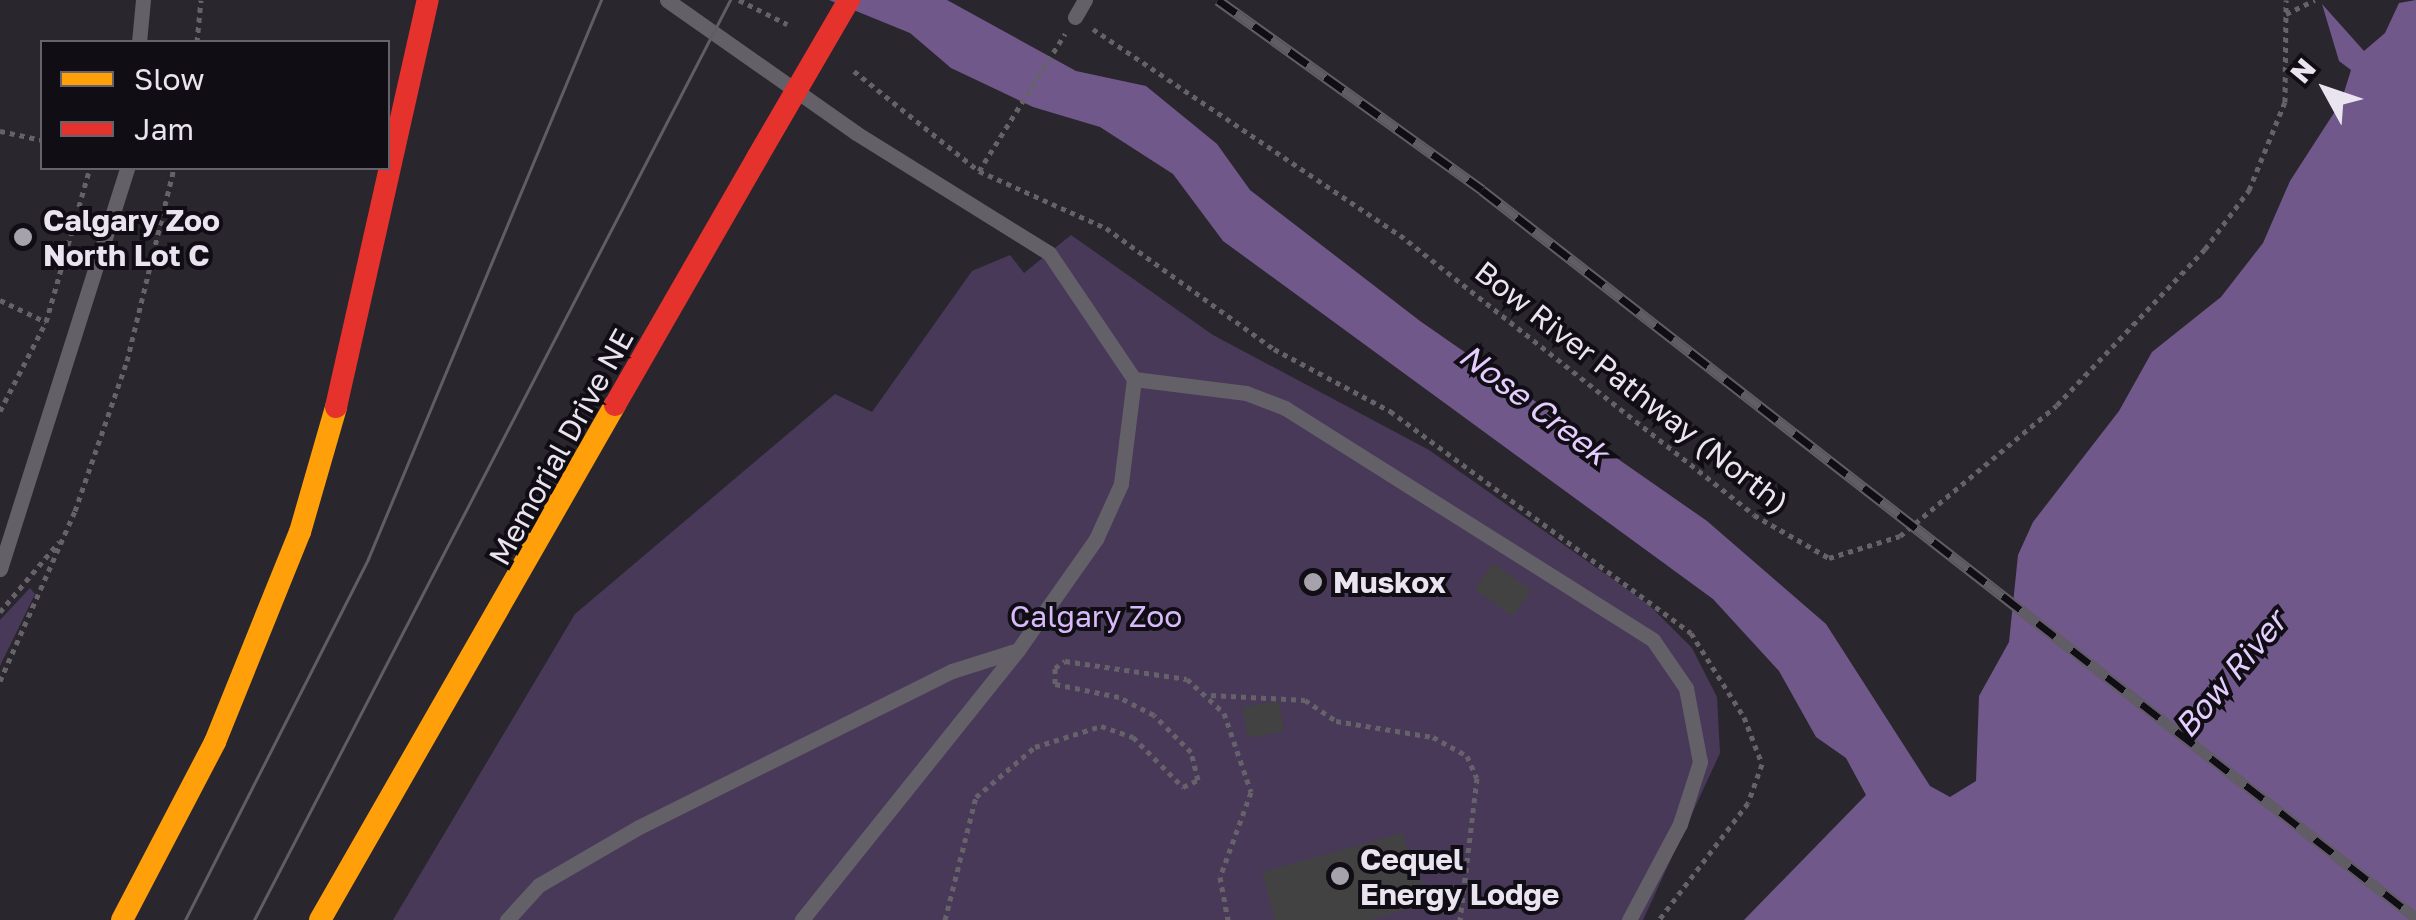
<!DOCTYPE html>
<html>
<head>
<meta charset="utf-8">
<style>
	body { margin:0 }
	#map { position:relative; width:2416px; height:920px; overflow:hidden; background:#2a262e; font-family:"Golos Text",sans-serif }
	div>[style] { position:absolute }
	[style*='--x'] { left:calc(var(--x)*1px); top:calc(var(--y)*1px); width:calc(var(--w)*1px); rotate:calc(var(--a)*1deg) }
	.green>* { inset:0; background:#483958 }
	.water>* { inset:0; background:#71588a }
	.building>* { inset:0; background:#434242; transform-origin:0 0 }
	.path>* { height:5px; margin-top:-2.5px; transform-origin:0; background:repeating-linear-gradient(90deg,#66626a 0 5px,transparent 0 10px) }
	.lane>* { height:15px; margin:-7.5px; padding:0 7.5px; transform-origin:7.5px; border-radius:7.5px; background:#646068 }
	.slow>* { height:22px; margin:-11px; padding:0 11px; transform-origin:11px; border-radius:11px; background:#ff9f0a }
	.jam>* { height:22px; margin:-11px; padding:0 11px; transform-origin:11px; border-radius:11px; background:#e5322d }
	.tram>* { height:2.5px; margin:-1.25px; padding:0 1.25px; transform-origin:1.25px; border-radius:1.25px; background:#615d65 }
	.rail>* { height:11px; margin-top:-5.5px; transform-origin:0; background:repeating-linear-gradient(90deg,#100d14 0 22px,#615d65 0 44px); box-sizing:border-box; border-block:2px solid #615d65 }
	.jam-bridge>* { height:22px; margin:-11px; padding:0 11px; transform-origin:11px; border-radius:11px; background:#e5322d }
	.dots>* { width:28px; height:28px; translate:-50% -50%; box-sizing:border-box; border:5px solid #100d14; border-radius:50% }
	span { translate:-50% -50%; white-space:nowrap; text-align:center; line-height:1.15; -webkit-text-stroke:8px #100d14; paint-order:stroke }
	.poi-label { font-size:30px; color:#e9e4ef; font-weight:700 }
	.left { translate:0 -50%; text-align:left }
	.street-label { font-size:30px; color:#e9e4ef }
	.park-label { font-size:30px; color:#d8b9f9 }
	.water-label { font-size:32px; color:#e5ceff; font-style:italic }
	.legend { position:absolute; left:40px; top:40px; width:350px; height:130px; box-sizing:border-box; background:#100d14; border:2px solid #67636c; margin:0; padding:12px 18px; list-style:none; font-size:30px; color:#e9e4ef }
	.legend li { display:flex; align-items:center; gap:20px; height:50px }
	.legend b { width:50px; border:2px solid #67636c }
	.north { position:absolute; left:2276px; top:40px; width:100px; height:100px; -webkit-text-stroke:8px #100d14; paint-order:stroke; rotate:310deg; font-size:28px; font-weight:700; line-height:40px; text-align:center; color:#e9e4ef }
	.north::after { content:''; display:block; margin:auto; width:35px; height:45px; background:#e9e4ef; clip-path:polygon(50% 0,100% 100%,50% 72%,0 100%) }
</style>
</head>
<body>
<div id="map">
	<div class="green">
		<i style="clip-path:polygon(1071px 235px,1213px 335px,1429px 450px,1648px 604px,1692px 648px,1717px 697px,1720px 753px,1643px 920px,393px 920px,575px 614px,835px 394px,872px 412px,972px 271px,1010px 255px,1024px 273px)"></i>
		<i style="clip-path:polygon(30px 588px,35px 594px,0 666px,0 620px)"></i>
	</div>
	<div class="water">
		<i style="clip-path:polygon(829px 0,947px 0,1076px 71px,1146px 86px,1217px 144px,1250px 190px,1420px 321px,1707px 521px,1826px 624px,1930px 786px,1950px 797px,1976px 781px,1979px 696px,2009px 642px,2018px 555px,2033px 522px,2119px 411px,2152px 352px,2221px 297px,2263px 243px,2290px 181px,2341px 102px,2351px 70px,2339px 61px,2322px 4px,2364px 51px,2385px 33px,2399px 3px,2416px 0,2416px 920px,1744px 920px,1866px 795px,1846px 758px,1816px 737px,1779px 671px,1713px 599px,1223px 241px,1173px 174px,1100px 127px,1033px 107px,951px 68px,910px 33px)"></i>
	</div>
	<div class="building">
		<i style="left:1493px;top:563px;width:47px;height:32px;rotate:35deg"></i>
		<i style="left:1279px;top:701px;width:31px;height:37px;rotate:81deg"></i>
		<i style="clip-path:polygon(1403px 833px,1412px 871px,1428px 889px,1419px 891px,1422px 905px,1369px 920px,1275px 920px,1262px 872px)"></i>
	</div>
	<div class="path">
		<i style="--x:739;--y:0;--w:54;--a:26.6"></i>
		<i style="--x:2286;--y:14;--w:32;--a:-26"></i>
		<i style="--x:1093;--y:29;--w:370;--a:33.9"></i>
		<i style="--x:1400;--y:235;--w:451;--a:38.3"></i>
		<i style="--x:1754;--y:515;--w:86;--a:29.8"></i>
		<i style="--x:1829;--y:558;--w:74;--a:-17.2"></i>
		<i style="--x:1900;--y:536;--w:204;--a:-39.8"></i>
		<i style="--x:2057;--y:405;--w:215;--a:-46.5"></i>
		<i style="--x:2205;--y:249;--w:74;--a:-53.3"></i>
		<i style="--x:2249;--y:190;--w:95;--a:-67.8"></i>
		<i style="--x:2285;--y:102;--w:102;--a:-89.4"></i>
		<i style="--x:197;--y:42;--w:42;--a:-84.6"></i>
		<i style="--x:854;--y:71;--w:160;--a:38.7"></i>
		<i style="--x:979;--y:171;--w:139;--a:24.2"></i>
		<i style="--x:1106;--y:228;--w:207;--a:35.8"></i>
		<i style="--x:1274;--y:349;--w:132;--a:28.1"></i>
		<i style="--x:1390;--y:411;--w:374;--a:36.4"></i>
		<i style="--x:1691;--y:633;--w:99;--a:57.8"></i>
		<i style="--x:1744;--y:717;--w:50;--a:69"></i>
		<i style="--x:1762;--y:764;--w:41;--a:109.7"></i>
		<i style="--x:1748;--y:803;--w:147;--a:127.3"></i>
		<i style="--x:0;--y:131;--w:43;--a:12.1"></i>
		<i style="--x:979;--y:171;--w:162;--a:-57.9"></i>
		<i style="--x:0;--y:300;--w:51;--a:25.6"></i>
		<i style="--x:0;--y:411;--w:100;--a:-62.7"></i>
		<i style="--x:46;--y:322;--w:160;--a:-74.1"></i>
		<i style="--x:0;--y:612;--w:92;--a:-49.9"></i>
		<i style="--x:0;--y:681;--w:186;--a:-66.2"></i>
		<i style="--x:75;--y:511;--w:159;--a:-70.9"></i>
		<i style="--x:127;--y:361;--w:199;--a:-76.3"></i>
		<i style="--x:1211;--y:695;--w:94;--a:3"></i>
		<i style="--x:1305;--y:700;--w:37;--a:34"></i>
		<i style="--x:1336;--y:721;--w:98;--a:9.4"></i>
		<i style="--x:1433;--y:737;--w:39;--a:29"></i>
		<i style="--x:1467;--y:756;--w:24;--a:66"></i>
		<i style="--x:1477;--y:778;--w:143;--a:96.8"></i>
		<i style="--x:945;--y:920;--w:127;--a:-75.9"></i>
		<i style="--x:976;--y:797;--w:77;--a:-40.3"></i>
		<i style="--x:1035;--y:747;--w:69;--a:-17.7"></i>
		<i style="--x:1101;--y:726;--w:34;--a:19"></i>
		<i style="--x:1133;--y:737;--w:71;--a:45"></i>
		<i style="--x:1183;--y:787;--w:17;--a:-25"></i>
		<i style="--x:1198;--y:780;--w:29;--a:-104"></i>
		<i style="--x:1191;--y:752;--w:52;--a:-135"></i>
		<i style="--x:1154;--y:715;--w:39;--a:-153"></i>
		<i style="--x:1119;--y:697;--w:65;--a:-168.5"></i>
		<i style="--x:1055;--y:684;--w:16;--a:-90"></i>
		<i style="--x:1055;--y:668;--w:12;--a:-35"></i>
		<i style="--x:1065;--y:661;--w:123;--a:8.4"></i>
		<i style="--x:1187;--y:679;--w:50;--a:42.6"></i>
		<i style="--x:1224;--y:713;--w:83;--a:71.1"></i>
		<i style="--x:1251;--y:792;--w:90;--a:110"></i>
		<i style="--x:1220;--y:877;--w:44;--a:79.5"></i>
	</div>
	<div class="lane">
		<i style="--x:667;--y:0;--w:231;--a:35.1"></i>
		<i style="--x:856;--y:133;--w:227;--a:31.9"></i>
		<i style="--x:1049;--y:253;--w:152;--a:56"></i>
		<i style="--x:1134;--y:379;--w:106;--a:97.1"></i>
		<i style="--x:1121;--y:484;--w:60;--a:114.4"></i>
		<i style="--x:1096;--y:539;--w:136;--a:125.1"></i>
		<i style="--x:1018;--y:650;--w:346;--a:128.7"></i>
		<i style="--x:1075;--y:17;--w:20;--a:-60"></i>
		<i style="--x:139;--y:42;--w:42;--a:-84.6"></i>
		<i style="--x:1134;--y:379;--w:113;--a:7.1"></i>
		<i style="--x:1246;--y:393;--w:42;--a:21"></i>
		<i style="--x:1285;--y:408;--w:435;--a:32.2"></i>
		<i style="--x:1653;--y:640;--w:58;--a:55.5"></i>
		<i style="--x:1686;--y:688;--w:75;--a:79.3"></i>
		<i style="--x:1700;--y:762;--w:65;--a:107.9"></i>
		<i style="--x:1680;--y:824;--w:109;--a:118"></i>
		<i style="--x:0;--y:569;--w:421;--a:-72.4"></i>
		<i style="--x:507;--y:920;--w:47;--a:-47.6"></i>
		<i style="--x:539;--y:885;--w:116;--a:-30.1"></i>
		<i style="--x:639;--y:827;--w:350;--a:-26.5"></i>
		<i style="--x:952;--y:671;--w:69;--a:-17.7"></i>
	</div>
	<div class="slow">
		<i style="--x:122;--y:920;--w:201;--a:-62.4"></i>
		<i style="--x:215;--y:742;--w:227;--a:-68"></i>
		<i style="--x:300;--y:532;--w:130;--a:-73.9"></i>
		<i style="--x:320;--y:920;--w:594;--a:-60.2"></i>
	</div>
	<div class="jam">
		<i style="--x:615;--y:405;--w:285;--a:-60.1"></i>
		<i style="--x:336;--y:407;--w:417;--a:-77.3"></i>
	</div>
	<div class="tram">
		<i style="--x:185;--y:920;--w:405;--a:-63.1"></i>
		<i style="--x:368;--y:559;--w:606;--a:-67.37"></i>
		<i style="--x:254;--y:920;--w:1036;--a:-62.64"></i>
	</div>
	<div class="rail">
		<i style="--x:1218;--y:0;--w:325;--a:35.7"></i>
		<i style="--x:1482;--y:190;--w:1184;--a:37.93"></i>
	</div>
	<div class="jam-bridge">
		<i style="--x:757;--y:158;--w:183;--a:-59.8"></i>
	</div>
	<div class="dots">
		<i style="left:23px;top:237px;background:#a6a2ab"></i>
		<i style="left:1313px;top:582px;background:#a6a2ab"></i>
		<i style="left:1340px;top:876px;background:#a6a2ab"></i>
	</div>
	<div class="poi-label">
		<span class="left" style="left:43px;top:237px">Calgary Zoo<br>North Lot C</span>
		<span class="left" style="left:1333px;top:582px">Muskox</span>
		<span class="left" style="left:1360px;top:876px">Cequel<br>Energy Lodge</span>
	</div>
	<div class="street-label">
		<span style="left:1632px;top:387px;rotate:38deg">Bow River Pathway (North)</span>
		<span style="left:561px;top:447px;rotate:-61deg">Memorial Drive NE</span>
	</div>
	<div class="park-label">
		<span style="left:1096px;top:616px">Calgary Zoo</span>
	</div>
	<div class="water-label">
		<span style="left:1534px;top:404px;rotate:37deg">Nose Creek</span>
		<span style="left:2230px;top:674px;rotate:-50deg">Bow River</span>
	</div>
	<ul class="legend">
	<li><b style="height:12px;background:#ff9f0a"></b>Slow</li>
	<li><b style="height:12px;background:#e5322d"></b>Jam</li>
	</ul>
	<div class="north">N</div>
</div>
</body>
</html>
